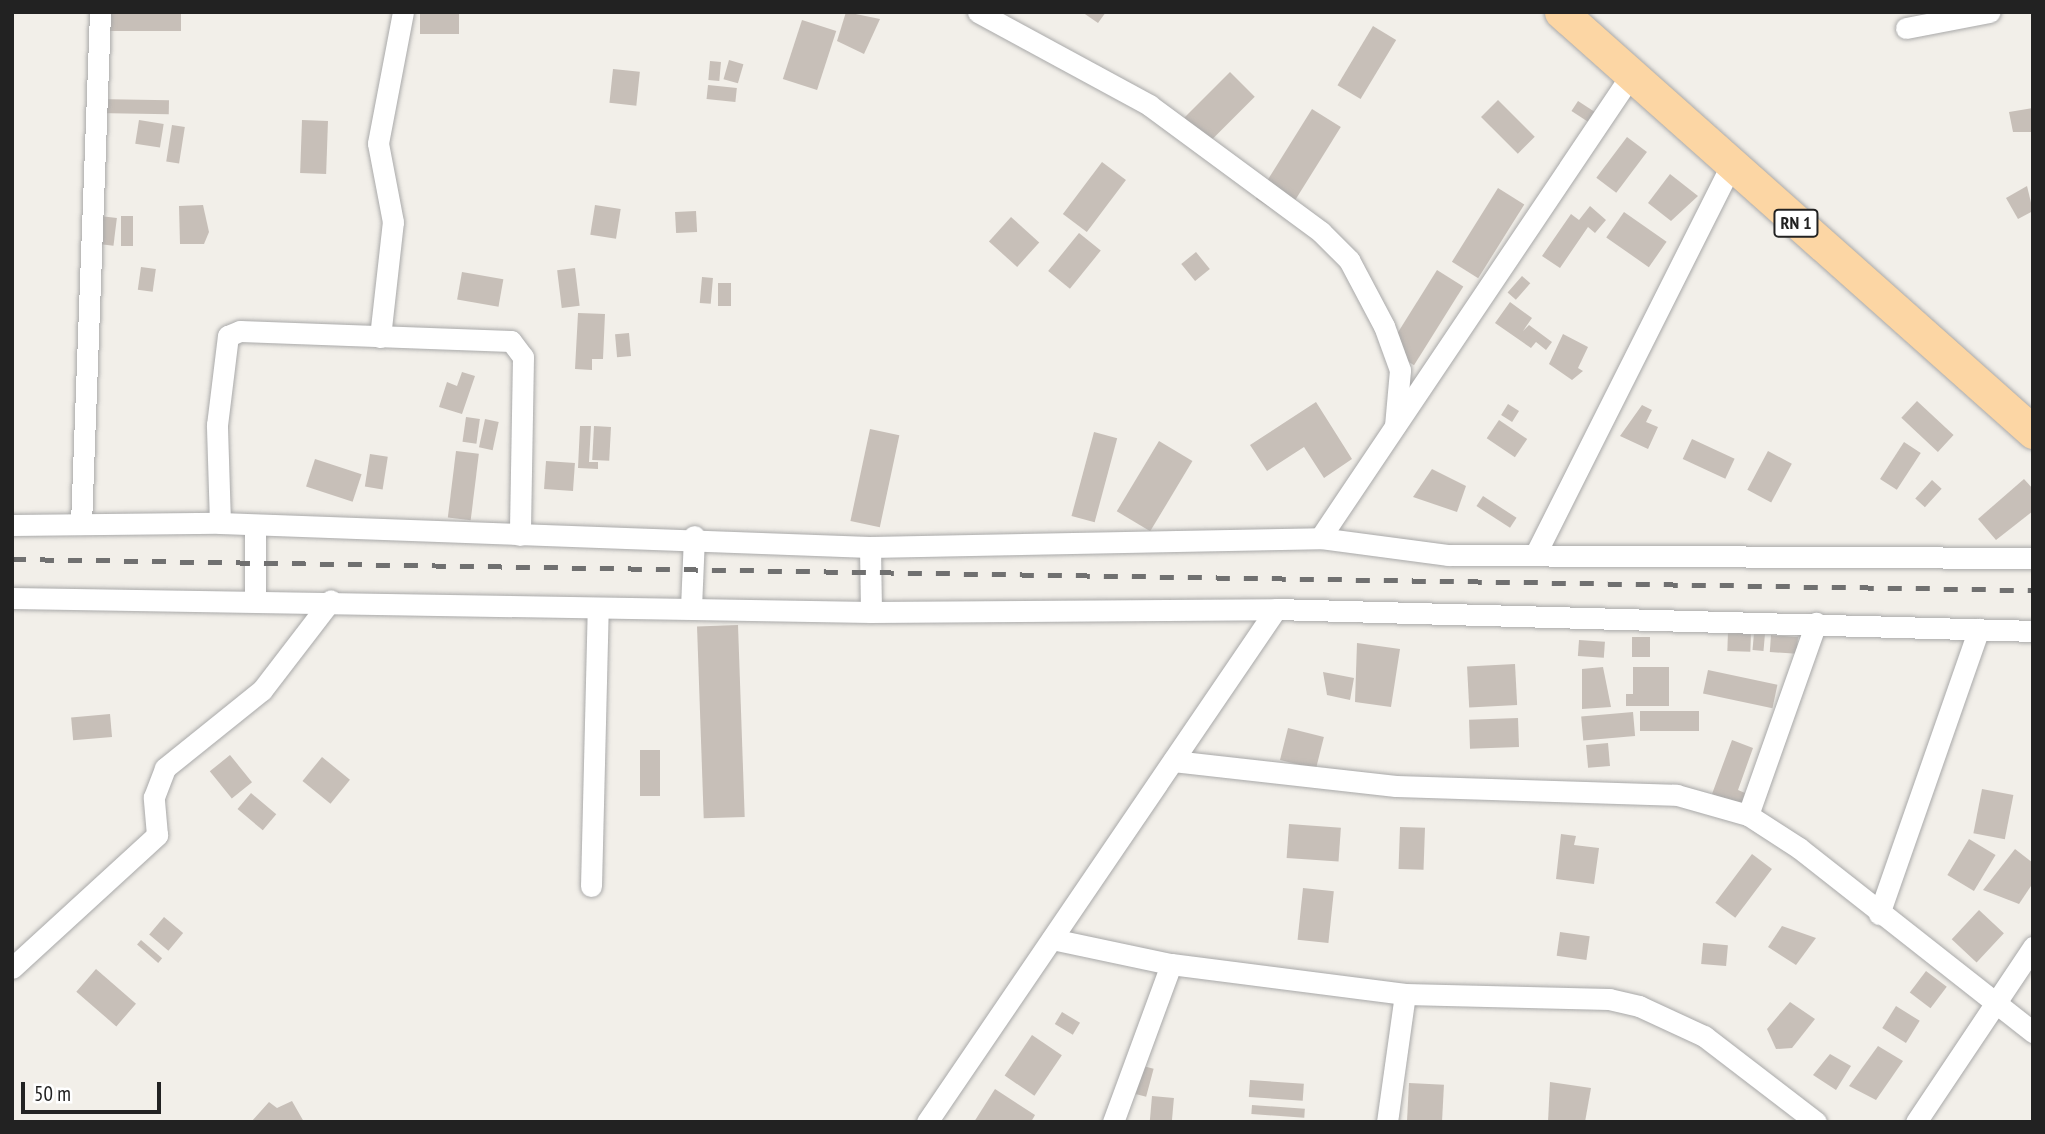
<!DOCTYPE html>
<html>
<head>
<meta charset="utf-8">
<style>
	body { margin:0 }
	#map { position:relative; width:2045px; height:1134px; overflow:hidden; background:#f2efe9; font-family:"PT Sans Narrow",sans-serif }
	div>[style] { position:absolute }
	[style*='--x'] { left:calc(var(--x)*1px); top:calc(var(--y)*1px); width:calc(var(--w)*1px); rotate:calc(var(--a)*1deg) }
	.building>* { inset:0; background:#c7bfb8; transform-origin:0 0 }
	.roads { filter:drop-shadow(0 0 2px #a9a9a9) drop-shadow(0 0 2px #a9a9a9) }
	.street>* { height:21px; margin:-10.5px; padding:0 10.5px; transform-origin:10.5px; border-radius:10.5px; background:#fff }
	.primary>* { height:33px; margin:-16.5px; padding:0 16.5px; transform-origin:16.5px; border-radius:16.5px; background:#fcd6a4 }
	.rail>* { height:5px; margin-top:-2.5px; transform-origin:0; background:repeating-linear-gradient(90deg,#707070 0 14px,transparent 0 28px) }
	span { translate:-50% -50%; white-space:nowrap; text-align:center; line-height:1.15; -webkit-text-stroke:7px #fff; paint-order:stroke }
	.shield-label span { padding:2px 5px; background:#fff; border:2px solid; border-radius:5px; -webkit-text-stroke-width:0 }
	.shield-label { font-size:18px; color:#222; font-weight:700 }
	.frame { position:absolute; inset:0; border:14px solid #222; pointer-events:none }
	.scale { position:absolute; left:21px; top:1082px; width:140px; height:32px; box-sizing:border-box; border:4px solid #222; border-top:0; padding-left:9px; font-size:21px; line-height:24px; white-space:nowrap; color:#222; -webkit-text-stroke:5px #fff; paint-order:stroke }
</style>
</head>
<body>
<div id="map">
	<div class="building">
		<i style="left:101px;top:12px;width:80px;height:19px"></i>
		<i style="left:420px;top:12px;width:39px;height:22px"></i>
		<i style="clip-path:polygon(846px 12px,880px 19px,864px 54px,837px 41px)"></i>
		<i style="clip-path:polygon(1082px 12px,1106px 12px,1098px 23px)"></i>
		<i style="left:802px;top:20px;width:36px;height:62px;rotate:18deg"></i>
		<i style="left:1373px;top:26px;width:27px;height:69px;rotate:31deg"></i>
		<i style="left:729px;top:60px;width:15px;height:20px;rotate:16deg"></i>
		<i style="left:710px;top:61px;width:11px;height:19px;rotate:5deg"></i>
		<i style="left:613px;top:69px;width:27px;height:34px;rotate:6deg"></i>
		<i style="left:1230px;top:72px;width:35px;height:65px;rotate:45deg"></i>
		<i style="left:708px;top:85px;width:29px;height:14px;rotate:6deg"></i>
		<i style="left:97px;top:99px;width:72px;height:14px;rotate:1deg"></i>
		<i style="left:1498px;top:100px;width:52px;height:24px;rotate:45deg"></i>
		<i style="left:1578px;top:101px;width:27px;height:12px;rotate:33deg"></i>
		<i style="clip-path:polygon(2033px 108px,2033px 132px,2013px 132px,2009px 112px)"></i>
		<i style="left:1312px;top:109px;width:34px;height:106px;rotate:32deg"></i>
		<i style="left:139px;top:120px;width:25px;height:24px;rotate:9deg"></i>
		<i style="left:302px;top:120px;width:26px;height:53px;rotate:2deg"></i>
		<i style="left:172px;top:125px;width:13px;height:37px;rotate:9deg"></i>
		<i style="left:1627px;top:137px;width:25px;height:51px;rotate:37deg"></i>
		<i style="left:1102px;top:162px;width:30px;height:65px;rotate:37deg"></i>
		<i style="clip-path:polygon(1670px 174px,1698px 196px,1671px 221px,1648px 203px)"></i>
		<i style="clip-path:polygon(2027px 186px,2033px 211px,2018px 219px,2006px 198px)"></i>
		<i style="left:1498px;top:188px;width:31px;height:87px;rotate:32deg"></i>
		<i style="clip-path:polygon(203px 205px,209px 232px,204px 244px,180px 244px,179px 206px)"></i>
		<i style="left:595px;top:205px;width:26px;height:30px;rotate:9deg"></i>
		<i style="clip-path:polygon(1590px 206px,1606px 220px,1595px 233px,1588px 227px,1560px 268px,1542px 256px,1571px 214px,1579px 220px)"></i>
		<i style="left:696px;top:211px;width:21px;height:21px;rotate:87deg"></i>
		<i style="left:1624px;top:212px;width:52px;height:31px;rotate:35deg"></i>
		<i style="left:100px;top:216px;width:17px;height:28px;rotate:7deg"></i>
		<i style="left:121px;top:216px;width:12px;height:30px"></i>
		<i style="left:1011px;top:217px;width:38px;height:33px;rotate:42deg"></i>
		<i style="left:1079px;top:233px;width:28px;height:49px;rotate:39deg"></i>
		<i style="left:1196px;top:252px;width:22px;height:19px;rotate:51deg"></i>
		<i style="left:141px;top:267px;width:15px;height:23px;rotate:8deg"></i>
		<i style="left:575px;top:268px;width:38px;height:18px;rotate:83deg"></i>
		<i style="left:1437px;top:270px;width:31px;height:93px;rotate:32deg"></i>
		<i style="left:462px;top:272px;width:42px;height:28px;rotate:10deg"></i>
		<i style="left:1522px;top:276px;width:11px;height:22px;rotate:41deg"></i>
		<i style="left:702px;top:277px;width:11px;height:26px;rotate:5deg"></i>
		<i style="left:718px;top:283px;width:13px;height:23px"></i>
		<i style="clip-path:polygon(1510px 302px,1532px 318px,1523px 331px,1529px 325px,1552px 342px,1546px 350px,1536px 342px,1531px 348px,1495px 323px)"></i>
		<i style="clip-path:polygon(578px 313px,605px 314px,603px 359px,592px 359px,592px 370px,575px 369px)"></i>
		<i style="left:629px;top:333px;width:23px;height:14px;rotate:85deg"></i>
		<i style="clip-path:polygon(1563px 334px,1588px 347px,1578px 368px,1583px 371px,1572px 380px,1549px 364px)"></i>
		<i style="clip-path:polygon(462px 372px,475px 376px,462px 414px,439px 407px,447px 382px,457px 386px)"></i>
		<i style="left:1917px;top:401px;width:50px;height:23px;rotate:43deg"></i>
		<i style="clip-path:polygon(1316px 402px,1352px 459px,1324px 478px,1304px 447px,1267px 471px,1250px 445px)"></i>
		<i style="left:1508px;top:404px;width:13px;height:13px;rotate:32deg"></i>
		<i style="clip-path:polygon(1642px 405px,1652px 410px,1646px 422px,1658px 427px,1648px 449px,1620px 436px)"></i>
		<i style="left:466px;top:417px;width:14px;height:25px;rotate:8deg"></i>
		<i style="left:485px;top:419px;width:14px;height:29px;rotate:12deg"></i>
		<i style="left:1499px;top:420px;width:34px;height:22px;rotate:34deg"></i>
		<i style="clip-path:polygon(580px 426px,591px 426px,589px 462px,598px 462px,598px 469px,578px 468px)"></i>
		<i style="left:594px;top:426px;width:17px;height:34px;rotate:3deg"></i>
		<i style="left:870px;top:429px;width:30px;height:94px;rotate:12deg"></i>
		<i style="left:1094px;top:432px;width:24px;height:87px;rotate:15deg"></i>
		<i style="left:1692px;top:439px;width:47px;height:22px;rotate:25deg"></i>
		<i style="left:1159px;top:441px;width:39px;height:82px;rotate:31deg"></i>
		<i style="left:1904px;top:442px;width:20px;height:44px;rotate:33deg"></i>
		<i style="left:456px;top:451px;width:23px;height:67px;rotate:7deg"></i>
		<i style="left:1768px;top:451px;width:27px;height:44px;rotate:28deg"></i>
		<i style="left:370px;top:454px;width:18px;height:33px;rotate:9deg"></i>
		<i style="left:315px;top:459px;width:49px;height:29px;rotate:18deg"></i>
		<i style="left:546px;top:461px;width:29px;height:28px;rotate:4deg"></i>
		<i style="clip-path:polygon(1432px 469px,1466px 486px,1457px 512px,1413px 497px)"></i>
		<i style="clip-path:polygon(2024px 479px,2033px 489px,2033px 511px,1996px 540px,1978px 519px)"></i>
		<i style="left:1932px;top:480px;width:13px;height:25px;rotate:42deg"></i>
		<i style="left:1483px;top:496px;width:40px;height:12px;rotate:33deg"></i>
		<i style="left:738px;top:625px;width:192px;height:41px;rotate:88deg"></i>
		<i style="left:1728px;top:632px;width:23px;height:19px;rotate:2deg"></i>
		<i style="left:1754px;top:633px;width:11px;height:17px;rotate:5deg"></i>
		<i style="left:1771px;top:635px;width:27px;height:17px;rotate:4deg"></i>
		<i style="left:1650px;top:637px;width:20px;height:18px;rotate:90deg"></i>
		<i style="left:1579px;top:640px;width:26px;height:16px;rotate:4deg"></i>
		<i style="clip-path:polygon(1357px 643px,1400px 649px,1391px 707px,1355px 702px)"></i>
		<i style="left:1515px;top:664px;width:41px;height:48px;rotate:87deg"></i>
		<i style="clip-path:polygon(1603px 667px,1611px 707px,1582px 709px,1582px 669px)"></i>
		<i style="clip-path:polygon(1633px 667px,1669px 667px,1669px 706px,1626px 706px,1626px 694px,1633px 694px)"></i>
		<i style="left:1708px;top:670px;width:71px;height:24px;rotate:12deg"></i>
		<i style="clip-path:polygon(1323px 672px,1354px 678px,1350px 700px,1327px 695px)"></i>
		<i style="left:1640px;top:711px;width:59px;height:20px"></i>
		<i style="left:1633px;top:712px;width:24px;height:52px;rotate:85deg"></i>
		<i style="left:110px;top:714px;width:23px;height:39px;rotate:85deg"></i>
		<i style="left:1518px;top:718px;width:29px;height:49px;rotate:88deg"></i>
		<i style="left:1288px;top:728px;width:37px;height:33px;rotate:14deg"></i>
		<i style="clip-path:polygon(1732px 740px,1753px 748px,1738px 790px,1745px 793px,1741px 805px,1712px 794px)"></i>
		<i style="left:1608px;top:743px;width:23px;height:22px;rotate:85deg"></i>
		<i style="left:640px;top:750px;width:20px;height:46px"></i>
		<i style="left:230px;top:755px;width:35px;height:26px;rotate:51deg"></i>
		<i style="left:322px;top:757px;width:36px;height:31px;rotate:39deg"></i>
		<i style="left:1982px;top:789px;width:32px;height:45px;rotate:11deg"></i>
		<i style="left:251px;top:793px;width:33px;height:21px;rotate:40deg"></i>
		<i style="left:1289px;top:824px;width:52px;height:34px;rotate:4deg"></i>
		<i style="left:1400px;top:827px;width:25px;height:42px;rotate:2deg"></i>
		<i style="clip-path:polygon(1561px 834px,1576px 836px,1574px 845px,1599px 848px,1594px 884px,1556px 879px)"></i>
		<i style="left:1969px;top:839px;width:31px;height:42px;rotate:31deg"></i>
		<i style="clip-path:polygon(2015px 849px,2033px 863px,2033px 883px,2019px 904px,1983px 890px)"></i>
		<i style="left:1752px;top:854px;width:25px;height:61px;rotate:37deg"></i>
		<i style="left:1303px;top:888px;width:31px;height:52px;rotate:6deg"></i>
		<i style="left:1979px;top:910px;width:34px;height:40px;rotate:43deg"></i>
		<i style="left:164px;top:917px;width:25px;height:23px;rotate:40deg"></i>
		<i style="clip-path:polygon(1782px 926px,1816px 938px,1796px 965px,1768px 947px)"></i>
		<i style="left:1560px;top:932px;width:30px;height:24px;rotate:8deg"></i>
		<i style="left:141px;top:940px;width:28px;height:6px;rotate:41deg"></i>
		<i style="left:1703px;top:943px;width:25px;height:21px;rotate:5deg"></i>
		<i style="left:96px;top:969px;width:53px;height:30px;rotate:41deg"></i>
		<i style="left:1926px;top:971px;width:26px;height:27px;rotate:37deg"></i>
		<i style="clip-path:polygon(1790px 1002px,1815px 1019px,1792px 1048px,1776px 1049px,1767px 1029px)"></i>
		<i style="left:1896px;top:1006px;width:28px;height:26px;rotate:32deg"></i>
		<i style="left:1062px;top:1012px;width:21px;height:14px;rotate:31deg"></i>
		<i style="left:1032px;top:1035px;width:36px;height:49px;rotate:34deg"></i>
		<i style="clip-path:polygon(1878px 1046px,1903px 1061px,1876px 1100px,1849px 1086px)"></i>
		<i style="clip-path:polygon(1830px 1054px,1851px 1066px,1836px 1090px,1813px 1075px)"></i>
		<i style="left:1143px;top:1066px;width:11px;height:29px;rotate:15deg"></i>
		<i style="left:1250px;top:1080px;width:54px;height:17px;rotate:4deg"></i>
		<i style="clip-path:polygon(1550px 1082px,1591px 1088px,1585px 1122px,1548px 1122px)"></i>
		<i style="left:1409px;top:1083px;width:35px;height:39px;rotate:3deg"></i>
		<i style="clip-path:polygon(995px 1089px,1035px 1115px,1031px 1122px,974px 1122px)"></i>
		<i style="left:1152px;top:1096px;width:22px;height:26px;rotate:5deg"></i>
		<i style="clip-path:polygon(292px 1101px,304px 1122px,251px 1122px,269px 1102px,277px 1108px)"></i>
		<i style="left:1252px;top:1105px;width:53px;height:9px;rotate:4deg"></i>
	</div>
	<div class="roads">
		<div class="street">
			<i style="--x:978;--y:12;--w:195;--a:28.5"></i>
			<i style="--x:1149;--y:105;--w:214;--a:36.4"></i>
			<i style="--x:1321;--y:232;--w:40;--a:45"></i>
			<i style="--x:1349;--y:260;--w:75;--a:62.1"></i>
			<i style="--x:1384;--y:326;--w:47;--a:70"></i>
			<i style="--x:1400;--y:370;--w:56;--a:95.1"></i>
			<i style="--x:1906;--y:28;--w:85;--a:-10.9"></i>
			<i style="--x:380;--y:337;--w:116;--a:-83.6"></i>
			<i style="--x:393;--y:222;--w:80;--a:-100.8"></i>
			<i style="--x:378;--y:143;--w:133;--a:-79.2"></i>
			<i style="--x:220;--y:523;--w:98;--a:-91.8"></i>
			<i style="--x:217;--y:425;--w:90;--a:-83"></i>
			<i style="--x:228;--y:336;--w:13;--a:-23"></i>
			<i style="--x:240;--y:331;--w:271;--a:2.1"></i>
			<i style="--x:511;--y:341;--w:20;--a:53"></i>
			<i style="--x:523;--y:357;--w:178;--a:91"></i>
			<i style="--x:81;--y:524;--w:512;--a:-87.87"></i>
			<i style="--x:12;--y:525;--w:208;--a:-0.6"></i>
			<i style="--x:220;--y:523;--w:650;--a:2.11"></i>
			<i style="--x:870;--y:547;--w:450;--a:-1.1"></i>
			<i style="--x:1320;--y:538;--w:129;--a:7.6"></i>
			<i style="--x:1448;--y:555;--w:585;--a:0.29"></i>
			<i style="--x:255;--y:527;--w:73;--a:90"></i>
			<i style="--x:1320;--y:538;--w:558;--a:-56.11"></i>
			<i style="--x:870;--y:547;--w:65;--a:89.1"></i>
			<i style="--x:1535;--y:555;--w:436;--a:-63.3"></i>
			<i style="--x:12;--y:598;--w:859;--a:0.93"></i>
			<i style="--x:871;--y:612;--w:405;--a:-0.4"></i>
			<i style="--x:1276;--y:609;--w:757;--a:1.66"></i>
			<i style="--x:691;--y:608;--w:72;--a:-87.6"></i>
			<i style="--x:1173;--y:761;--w:224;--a:6.4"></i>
			<i style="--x:1396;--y:786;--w:281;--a:1.8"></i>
			<i style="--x:1677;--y:795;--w:74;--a:15.7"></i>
			<i style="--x:1748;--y:815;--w:61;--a:32.9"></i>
			<i style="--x:1799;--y:848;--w:298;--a:38.2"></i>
			<i style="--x:1748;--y:815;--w:204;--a:-70.5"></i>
			<i style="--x:591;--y:886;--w:277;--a:-88.6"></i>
			<i style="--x:1879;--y:914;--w:302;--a:-70.7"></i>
			<i style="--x:1052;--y:939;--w:122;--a:11.9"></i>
			<i style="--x:1171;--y:964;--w:236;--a:7.3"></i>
			<i style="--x:1405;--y:994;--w:204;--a:1.4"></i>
			<i style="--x:1609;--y:999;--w:31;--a:13"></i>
			<i style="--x:1639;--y:1006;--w:72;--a:24.8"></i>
			<i style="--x:1704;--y:1036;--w:141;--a:37.5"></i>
			<i style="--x:12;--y:968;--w:197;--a:-42.5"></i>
			<i style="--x:157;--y:835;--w:38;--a:-95"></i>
			<i style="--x:154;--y:797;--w:31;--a:-69"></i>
			<i style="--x:165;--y:768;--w:124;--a:-38.8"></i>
			<i style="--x:262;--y:690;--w:113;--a:-52.5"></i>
			<i style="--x:927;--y:1122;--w:620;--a:-55.77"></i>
			<i style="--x:1113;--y:1122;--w:168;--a:-69.8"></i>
			<i style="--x:1387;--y:1122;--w:129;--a:-82"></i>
			<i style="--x:1916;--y:1122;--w:211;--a:-56.2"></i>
		</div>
		<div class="primary">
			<i style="--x:1561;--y:12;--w:632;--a:41.66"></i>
		</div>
	</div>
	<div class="rail">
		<i style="--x:12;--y:559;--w:2021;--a:0.88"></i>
	</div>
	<div class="shield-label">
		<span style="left:1796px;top:223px">RN 1</span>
	</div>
	<div class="frame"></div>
	<div class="scale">50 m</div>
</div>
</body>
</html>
